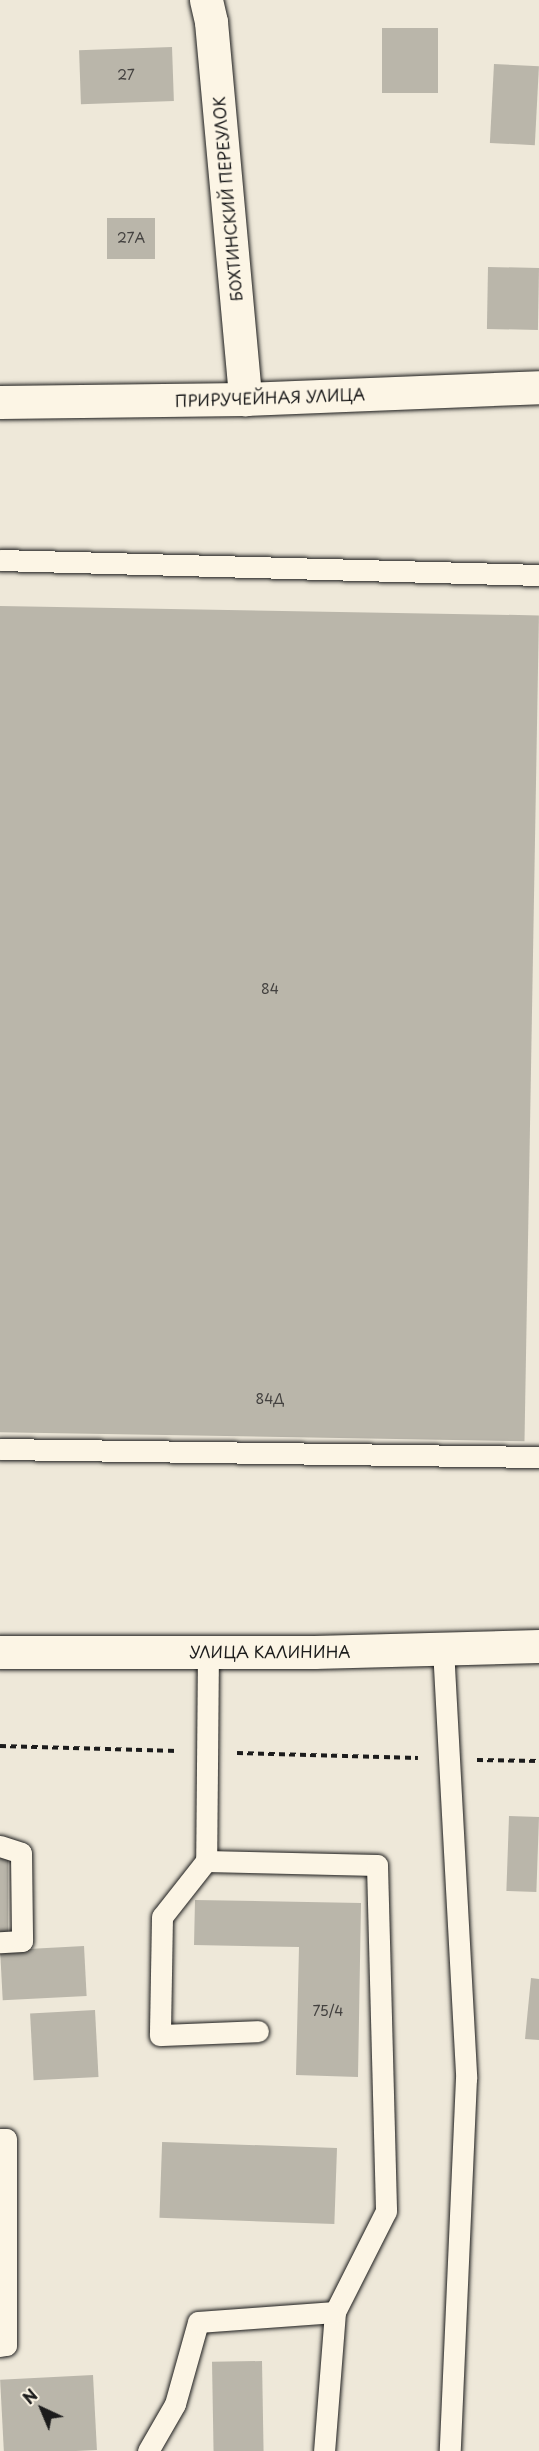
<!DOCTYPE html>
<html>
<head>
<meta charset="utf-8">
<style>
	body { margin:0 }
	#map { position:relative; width:539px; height:2451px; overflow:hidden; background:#eee8d9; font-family:"Playpen Sans",sans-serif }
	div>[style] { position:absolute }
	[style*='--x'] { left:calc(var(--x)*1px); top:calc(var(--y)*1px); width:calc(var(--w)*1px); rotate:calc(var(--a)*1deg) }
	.building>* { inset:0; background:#bab6aa; transform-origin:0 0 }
	.path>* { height:4px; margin-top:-2px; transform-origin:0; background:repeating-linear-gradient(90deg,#1c1c1c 0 6px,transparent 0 10.5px) }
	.roads { filter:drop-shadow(0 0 2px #1c1c1c) drop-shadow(0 0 2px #1c1c1c) }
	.lane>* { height:21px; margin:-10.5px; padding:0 10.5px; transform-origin:10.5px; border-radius:10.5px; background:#fcf5e5 }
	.street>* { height:33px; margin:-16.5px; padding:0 16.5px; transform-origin:16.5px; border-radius:16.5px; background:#fcf5e5 }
	.primary>* { height:33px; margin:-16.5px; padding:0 16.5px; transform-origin:16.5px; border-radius:16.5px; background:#fcf5e5 }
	span { translate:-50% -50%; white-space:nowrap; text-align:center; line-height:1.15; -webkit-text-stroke:4.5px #fcf5e5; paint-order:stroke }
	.number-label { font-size:14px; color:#444240 }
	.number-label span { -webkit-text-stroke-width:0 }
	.street-label { font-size:16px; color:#1c1c1c }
	.north { position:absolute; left:12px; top:2379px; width:60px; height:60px; -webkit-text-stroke:4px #fcf5e5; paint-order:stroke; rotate:316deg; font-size:16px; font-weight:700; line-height:24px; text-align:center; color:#1c1c1c }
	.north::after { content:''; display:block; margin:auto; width:21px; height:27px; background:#1c1c1c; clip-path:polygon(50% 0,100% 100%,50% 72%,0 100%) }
</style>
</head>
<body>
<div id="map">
	<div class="building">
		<i style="left:382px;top:28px;width:56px;height:65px"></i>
		<i style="left:172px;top:47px;width:54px;height:93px;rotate:88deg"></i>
		<i style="left:494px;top:64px;width:45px;height:79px;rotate:3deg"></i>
		<i style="left:107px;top:218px;width:48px;height:41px"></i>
		<i style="left:488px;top:267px;width:51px;height:62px;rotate:1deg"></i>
		<i style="left:0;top:606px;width:539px;height:826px;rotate:1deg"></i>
		<i style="left:509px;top:1816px;width:30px;height:75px;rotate:2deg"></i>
		<i style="left:0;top:1858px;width:8px;height:74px"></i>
		<i style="clip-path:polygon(195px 1900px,361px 1903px,358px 2077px,296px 2075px,299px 1947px,194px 1945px)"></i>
		<i style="left:84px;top:1946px;width:50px;height:84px;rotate:87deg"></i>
		<i style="clip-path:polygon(531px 1978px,539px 1979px,539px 2040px,525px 2039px)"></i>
		<i style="left:95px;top:2010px;width:67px;height:65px;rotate:87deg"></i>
		<i style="left:337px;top:2148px;width:76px;height:175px;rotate:92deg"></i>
		<i style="left:262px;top:2361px;width:90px;height:50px;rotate:89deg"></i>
		<i style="left:93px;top:2375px;width:75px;height:93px;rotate:87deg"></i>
	</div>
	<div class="path">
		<i style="--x:0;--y:1746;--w:178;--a:1.6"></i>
		<i style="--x:237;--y:1753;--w:181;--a:1.6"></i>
		<i style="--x:477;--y:1760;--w:62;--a:0.9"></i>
	</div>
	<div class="roads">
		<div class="lane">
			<i style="--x:0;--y:560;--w:539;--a:1.59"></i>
			<i style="--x:0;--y:1449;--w:539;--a:0.85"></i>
			<i style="--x:443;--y:1648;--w:431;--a:86.9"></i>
			<i style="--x:466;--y:2078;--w:373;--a:92.5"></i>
			<i style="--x:208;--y:1651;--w:210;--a:90.5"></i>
			<i style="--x:206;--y:1861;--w:171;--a:1.3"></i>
			<i style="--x:377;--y:1865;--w:346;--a:88.5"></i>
			<i style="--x:386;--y:2211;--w:113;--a:116.8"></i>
			<i style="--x:335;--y:2312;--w:139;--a:94.5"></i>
			<i style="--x:0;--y:1846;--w:22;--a:18"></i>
			<i style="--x:21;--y:1853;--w:88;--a:89.3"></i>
			<i style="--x:22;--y:1941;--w:22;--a:177"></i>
			<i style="--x:206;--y:1861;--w:71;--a:128.2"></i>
			<i style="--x:162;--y:1917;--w:118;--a:91"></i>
			<i style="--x:160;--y:2035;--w:98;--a:-2.3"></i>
			<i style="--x:0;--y:2139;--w:6;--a:0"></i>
			<i style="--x:6;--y:2139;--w:206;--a:90"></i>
			<i style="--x:6;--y:2345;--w:6;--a:171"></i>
			<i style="--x:148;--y:2451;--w:54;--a:-60.1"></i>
			<i style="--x:175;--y:2404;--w:85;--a:-74.3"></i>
			<i style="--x:198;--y:2322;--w:137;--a:-4.2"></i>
		</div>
		<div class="street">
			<i style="--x:206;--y:0;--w:23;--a:77"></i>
			<i style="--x:211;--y:22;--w:379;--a:84.8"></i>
			<i style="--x:0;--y:402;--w:245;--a:-0.7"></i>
			<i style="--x:245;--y:399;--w:294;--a:-2.3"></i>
		</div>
		<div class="primary">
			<i style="--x:0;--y:1652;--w:314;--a:0"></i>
			<i style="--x:314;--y:1652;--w:225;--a:-1.5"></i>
		</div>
	</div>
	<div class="number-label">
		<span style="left:126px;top:75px">27</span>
		<span style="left:131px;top:238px">27А</span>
		<span style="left:270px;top:989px">84</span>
		<span style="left:270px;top:1399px">84Д</span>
		<span style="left:328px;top:2011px">75/4</span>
	</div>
	<div class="street-label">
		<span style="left:227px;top:199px;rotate:-95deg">БОХТИНСКИЙ ПЕРЕУЛОК</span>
		<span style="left:270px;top:397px;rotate:-2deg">ПРИРУЧЕЙНАЯ УЛИЦА</span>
		<span style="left:270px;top:1651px">УЛИЦА КАЛИНИНА</span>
	</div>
	<div class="north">N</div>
</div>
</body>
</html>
